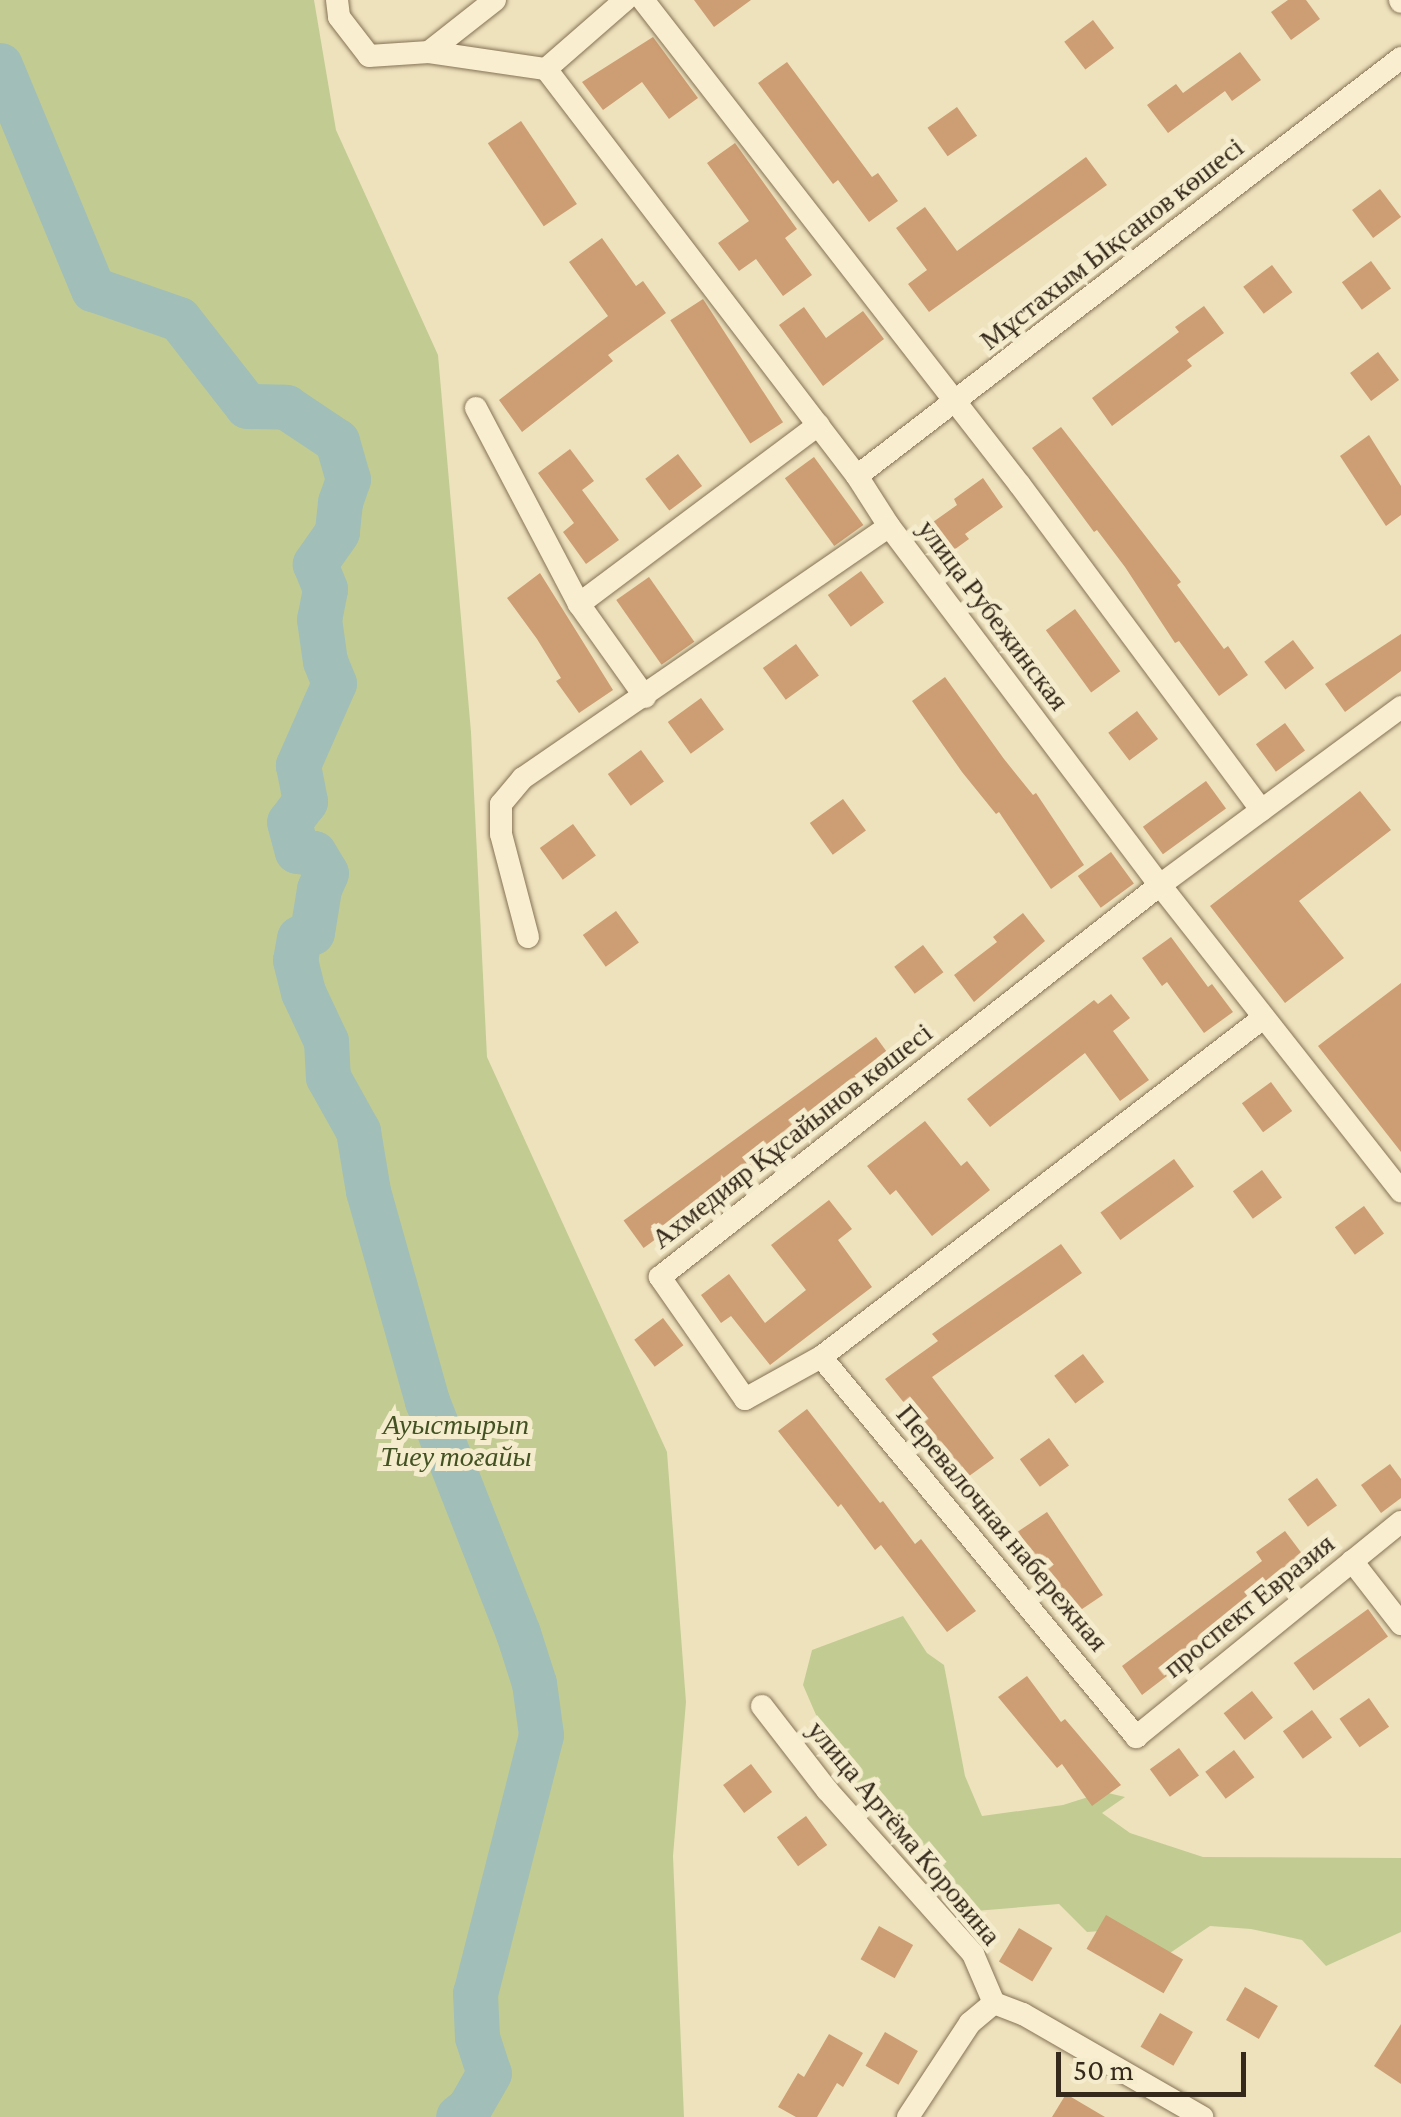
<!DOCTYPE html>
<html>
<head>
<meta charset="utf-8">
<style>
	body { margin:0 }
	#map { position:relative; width:1401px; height:2117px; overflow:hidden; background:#eee2bd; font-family:"Crimson Pro",serif }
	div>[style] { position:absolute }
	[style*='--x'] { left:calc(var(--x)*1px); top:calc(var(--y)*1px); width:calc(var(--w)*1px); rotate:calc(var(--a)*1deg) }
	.green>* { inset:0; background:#c2cc92 }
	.river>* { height:45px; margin:-22.5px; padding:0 22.5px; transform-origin:22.5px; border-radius:22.5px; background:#a1bfb8 }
	.building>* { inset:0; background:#cd9d73; transform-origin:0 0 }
	.roads { filter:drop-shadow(0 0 2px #867356) drop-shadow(0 0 2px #867356) }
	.street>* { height:22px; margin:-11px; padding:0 11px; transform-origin:11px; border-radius:11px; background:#f9efd0 }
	span { translate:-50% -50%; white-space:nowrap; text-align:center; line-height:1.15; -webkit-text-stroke:10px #f5eccd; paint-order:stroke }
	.street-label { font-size:28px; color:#35291b }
	.park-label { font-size:28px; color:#435222; font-style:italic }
	.scale { position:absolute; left:1056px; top:2052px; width:190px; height:45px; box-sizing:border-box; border:5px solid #35291b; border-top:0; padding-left:12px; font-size:30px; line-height:35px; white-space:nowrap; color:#35291b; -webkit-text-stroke:8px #f5eccd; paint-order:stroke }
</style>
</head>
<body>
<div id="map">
	<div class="green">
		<i style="clip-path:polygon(0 0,314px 0,336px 130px,438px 355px,471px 732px,487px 1057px,667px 1452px,686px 1702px,673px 1856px,684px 2117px,0 2117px)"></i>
		<i style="clip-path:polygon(903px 1616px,927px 1653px,944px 1665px,965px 1776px,982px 1816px,1063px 1805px,1104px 1792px,1125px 1797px,1102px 1813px,1130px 1833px,1203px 1857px,1401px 1858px,1401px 1932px,1326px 1966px,1302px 1940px,1251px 1929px,1210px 1926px,1164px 1957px,1130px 1929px,1087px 1932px,1059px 1904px,963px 1912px,903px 1851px,833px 1754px,803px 1685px,812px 1650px)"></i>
	</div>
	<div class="river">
		<i style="--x:0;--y:65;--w:243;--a:67.5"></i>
		<i style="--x:93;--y:289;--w:91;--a:19.2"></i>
		<i style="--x:179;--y:319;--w:110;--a:52"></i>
		<i style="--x:247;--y:406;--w:39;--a:1"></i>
		<i style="--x:286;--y:407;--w:61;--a:33.7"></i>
		<i style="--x:337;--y:441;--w:40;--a:74"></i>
		<i style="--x:348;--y:479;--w:24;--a:109"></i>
		<i style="--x:340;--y:502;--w:30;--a:96"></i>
		<i style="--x:337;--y:532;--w:39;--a:125"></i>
		<i style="--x:315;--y:564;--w:27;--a:68"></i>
		<i style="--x:325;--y:589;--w:31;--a:101"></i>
		<i style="--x:319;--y:619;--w:42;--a:81.9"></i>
		<i style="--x:325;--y:661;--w:24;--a:68"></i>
		<i style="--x:334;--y:683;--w:90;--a:113.7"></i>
		<i style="--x:298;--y:765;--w:37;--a:79"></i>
		<i style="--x:305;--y:801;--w:26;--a:127"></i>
		<i style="--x:289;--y:822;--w:30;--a:75"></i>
		<i style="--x:297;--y:851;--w:17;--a:7"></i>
		<i style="--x:314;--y:853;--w:23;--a:59"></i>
		<i style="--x:326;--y:873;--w:17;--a:114"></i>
		<i style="--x:319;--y:889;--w:44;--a:99.2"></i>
		<i style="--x:312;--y:932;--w:14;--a:155"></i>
		<i style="--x:299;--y:938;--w:22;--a:100"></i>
		<i style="--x:295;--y:960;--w:33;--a:76"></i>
		<i style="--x:303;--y:992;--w:54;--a:64.9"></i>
		<i style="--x:326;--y:1041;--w:36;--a:87"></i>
		<i style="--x:328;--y:1077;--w:62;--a:60.9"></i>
		<i style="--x:358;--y:1131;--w:61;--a:80.5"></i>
		<i style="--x:368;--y:1191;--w:218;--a:74.3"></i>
		<i style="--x:427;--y:1401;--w:249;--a:68.6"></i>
		<i style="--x:518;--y:1633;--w:52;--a:72.3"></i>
		<i style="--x:534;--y:1683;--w:52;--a:82.3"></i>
		<i style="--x:541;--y:1735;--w:266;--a:104.3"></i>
		<i style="--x:475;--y:1993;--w:44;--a:87.4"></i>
		<i style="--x:477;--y:2037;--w:38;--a:72"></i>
		<i style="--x:489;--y:2073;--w:40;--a:119.7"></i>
		<i style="--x:469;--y:2108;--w:14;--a:141"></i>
	</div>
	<div class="building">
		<i style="clip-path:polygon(694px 0,751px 0,714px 27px)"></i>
		<i style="clip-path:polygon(1288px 0,1306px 0,1320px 19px,1291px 40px,1271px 12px)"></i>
		<i style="left:1093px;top:20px;width:35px;height:36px;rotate:53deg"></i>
		<i style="clip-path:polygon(653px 37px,698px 98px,669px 119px,642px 82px,603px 110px,582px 82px)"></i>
		<i style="clip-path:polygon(1240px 52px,1261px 80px,1232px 101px,1225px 91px,1168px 133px,1147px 105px,1176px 84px,1183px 93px)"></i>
		<i style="clip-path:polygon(787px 62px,872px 177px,878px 173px,898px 201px,869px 222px,838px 180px,833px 184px,758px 83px)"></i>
		<i style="left:957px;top:107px;width:35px;height:36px;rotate:55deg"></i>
		<i style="left:521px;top:121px;width:100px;height:40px;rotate:56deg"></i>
		<i style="clip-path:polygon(735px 143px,797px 229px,785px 238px,812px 275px,783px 296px,756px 259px,739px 271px,718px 243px,749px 221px,707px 163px)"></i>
		<i style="clip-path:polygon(1086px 157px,1107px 185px,929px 312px,908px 284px,927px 270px,896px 228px,925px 207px,957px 251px)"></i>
		<i style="left:1380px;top:189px;width:35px;height:35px;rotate:53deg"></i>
		<i style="clip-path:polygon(602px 238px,636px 286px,643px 281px,666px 313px,608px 355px,613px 361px,522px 432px,499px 400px,608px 316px,569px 262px)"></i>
		<i style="left:1371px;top:261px;width:34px;height:36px;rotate:54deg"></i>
		<i style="left:1272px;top:265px;width:34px;height:36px;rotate:53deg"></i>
		<i style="left:703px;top:299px;width:147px;height:39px;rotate:57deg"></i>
		<i style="clip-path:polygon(1204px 306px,1224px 333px,1187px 360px,1192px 366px,1112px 426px,1092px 398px,1179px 332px,1175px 327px)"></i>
		<i style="clip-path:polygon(804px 307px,826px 338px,863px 311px,884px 339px,823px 386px,779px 325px)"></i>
		<i style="left:1378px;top:352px;width:35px;height:35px;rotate:53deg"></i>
		<i style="clip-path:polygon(1061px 427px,1181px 582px,1177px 585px,1224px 649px,1228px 646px,1248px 675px,1219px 696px,1179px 641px,1175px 643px,1125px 567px,1097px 530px,1094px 532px,1032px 448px)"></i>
		<i style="clip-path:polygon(1369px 435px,1401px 486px,1401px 515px,1386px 526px,1340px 456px)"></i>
		<i style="clip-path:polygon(570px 449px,594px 481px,582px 490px,619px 540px,586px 564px,563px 532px,574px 523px,538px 473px)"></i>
		<i style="left:678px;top:454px;width:40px;height:41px;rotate:53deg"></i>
		<i style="left:814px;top:457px;width:84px;height:36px;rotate:54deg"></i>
		<i style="clip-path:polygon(983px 478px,1003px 507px,965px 534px,969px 539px,940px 560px,919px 532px,957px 505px,954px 499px)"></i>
		<i style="left:861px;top:571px;width:39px;height:41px;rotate:54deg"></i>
		<i style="clip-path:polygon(540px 573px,613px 690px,579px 713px,556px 681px,561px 678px,537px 639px,507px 598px)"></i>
		<i style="left:649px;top:577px;width:79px;height:40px;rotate:55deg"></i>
		<i style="left:1075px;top:609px;width:77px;height:36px;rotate:54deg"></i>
		<i style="clip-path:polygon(1401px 634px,1401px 671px,1345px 712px,1325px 684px)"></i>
		<i style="left:1293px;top:640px;width:35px;height:36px;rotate:53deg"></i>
		<i style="left:796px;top:644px;width:39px;height:41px;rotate:54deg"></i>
		<i style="clip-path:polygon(945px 677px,1004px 759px,1033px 795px,1036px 793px,1084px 865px,1051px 889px,999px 812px,996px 814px,962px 772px,912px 701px)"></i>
		<i style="left:701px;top:698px;width:39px;height:41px;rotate:54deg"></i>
		<i style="left:1137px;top:711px;width:35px;height:36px;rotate:53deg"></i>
		<i style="left:1285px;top:723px;width:34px;height:36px;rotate:54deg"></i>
		<i style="left:641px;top:750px;width:39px;height:41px;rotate:54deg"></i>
		<i style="left:1206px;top:781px;width:34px;height:78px;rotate:54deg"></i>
		<i style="clip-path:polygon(1360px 791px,1391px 830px,1299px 901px,1344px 958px,1285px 1003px,1210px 906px)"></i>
		<i style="left:843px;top:799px;width:39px;height:41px;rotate:54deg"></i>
		<i style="left:573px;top:824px;width:39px;height:41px;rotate:54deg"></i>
		<i style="left:1111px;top:852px;width:39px;height:41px;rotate:54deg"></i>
		<i style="left:616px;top:911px;width:39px;height:41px;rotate:54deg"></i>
		<i style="clip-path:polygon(1023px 913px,1045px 941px,974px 1002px,954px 975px,997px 942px,993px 937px)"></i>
		<i style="clip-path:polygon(1171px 937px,1208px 987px,1212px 984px,1233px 1012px,1204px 1033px,1167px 982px,1162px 986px,1142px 958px)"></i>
		<i style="left:923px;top:945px;width:34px;height:36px;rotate:53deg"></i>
		<i style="clip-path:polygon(1401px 983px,1401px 1152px,1318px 1046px)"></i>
		<i style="clip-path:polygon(1111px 994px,1130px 1018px,1113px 1031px,1149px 1080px,1120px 1101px,1085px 1053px,990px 1127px,967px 1099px,1094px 1000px,1098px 1004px)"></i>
		<i style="left:876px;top:1037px;width:34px;height:312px;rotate:54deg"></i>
		<i style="left:1271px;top:1082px;width:36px;height:36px;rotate:54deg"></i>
		<i style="clip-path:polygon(925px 1121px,961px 1166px,967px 1161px,990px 1190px,932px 1236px,896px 1190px,890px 1195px,867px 1166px)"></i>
		<i style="left:1174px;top:1159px;width:34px;height:91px;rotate:54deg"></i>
		<i style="left:1262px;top:1170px;width:34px;height:36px;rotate:54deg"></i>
		<i style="clip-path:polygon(829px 1200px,852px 1229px,838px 1240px,872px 1287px,770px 1365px,731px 1316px,721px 1323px,701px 1295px,729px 1274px,765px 1323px,806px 1290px,771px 1245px)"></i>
		<i style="left:1364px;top:1206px;width:34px;height:36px;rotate:54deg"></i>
		<i style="clip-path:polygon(1061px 1244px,1082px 1273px,932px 1377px,994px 1458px,965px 1479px,885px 1379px,938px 1341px,932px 1334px)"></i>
		<i style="left:663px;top:1318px;width:34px;height:36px;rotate:53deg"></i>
		<i style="left:1083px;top:1354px;width:35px;height:36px;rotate:53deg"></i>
		<i style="clip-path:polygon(807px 1409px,880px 1503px,883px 1501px,915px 1544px,921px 1539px,976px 1611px,947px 1632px,881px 1545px,875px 1550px,841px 1504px,838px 1507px,778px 1431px)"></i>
		<i style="left:1049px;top:1438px;width:34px;height:36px;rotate:54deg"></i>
		<i style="clip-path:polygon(1390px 1464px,1401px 1479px,1401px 1498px,1381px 1513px,1361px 1485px)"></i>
		<i style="left:1317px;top:1478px;width:34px;height:36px;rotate:54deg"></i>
		<i style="left:1047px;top:1512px;width:100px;height:35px;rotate:56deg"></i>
		<i style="clip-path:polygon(1285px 1531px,1306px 1559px,1255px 1596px,1261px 1604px,1142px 1695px,1122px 1666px,1262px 1561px,1256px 1552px)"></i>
		<i style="left:1368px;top:1609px;width:34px;height:92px;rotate:54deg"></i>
		<i style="clip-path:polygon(1027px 1676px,1061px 1722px,1065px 1719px,1121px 1785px,1092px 1806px,1062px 1764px,1057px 1768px,998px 1697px)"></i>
		<i style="left:1252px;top:1691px;width:34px;height:36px;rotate:52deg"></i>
		<i style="left:1369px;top:1698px;width:35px;height:36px;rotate:55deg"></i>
		<i style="left:1312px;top:1710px;width:34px;height:36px;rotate:54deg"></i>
		<i style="left:1179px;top:1748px;width:34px;height:36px;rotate:54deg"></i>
		<i style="left:1234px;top:1750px;width:34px;height:36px;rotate:53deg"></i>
		<i style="left:751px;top:1764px;width:35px;height:35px;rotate:53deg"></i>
		<i style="left:806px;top:1816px;width:36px;height:36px;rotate:54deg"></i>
		<i style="left:1106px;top:1915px;width:89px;height:39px;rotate:30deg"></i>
		<i style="left:879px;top:1926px;width:39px;height:38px;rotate:29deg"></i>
		<i style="left:1019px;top:1928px;width:39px;height:39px;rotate:31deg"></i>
		<i style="left:1245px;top:1987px;width:38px;height:38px;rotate:30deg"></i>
		<i style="left:1160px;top:2013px;width:38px;height:39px;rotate:30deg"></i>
		<i style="clip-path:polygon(1401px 2024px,1401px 2084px,1374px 2066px)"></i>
		<i style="left:885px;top:2032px;width:38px;height:39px;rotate:30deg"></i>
		<i style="clip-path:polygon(829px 2034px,863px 2053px,843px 2087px,837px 2083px,817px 2117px,796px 2117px,778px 2107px,798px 2073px,804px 2077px)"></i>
		<i style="clip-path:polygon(1066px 2094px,1105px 2117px,1052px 2117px)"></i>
	</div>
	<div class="roads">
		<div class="street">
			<i style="--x:337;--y:0;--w:17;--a:83"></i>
			<i style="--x:339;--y:17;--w:49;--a:52.4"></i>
			<i style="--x:369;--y:56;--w:60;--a:-3.8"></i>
			<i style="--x:495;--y:0;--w:84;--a:141.8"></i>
			<i style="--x:429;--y:52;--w:118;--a:8.3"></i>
			<i style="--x:546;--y:69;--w:105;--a:-41.1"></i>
			<i style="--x:643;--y:0;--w:614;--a:52.14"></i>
			<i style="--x:1020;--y:485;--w:405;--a:53.4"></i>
			<i style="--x:1400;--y:0;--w:2;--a:63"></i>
			<i style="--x:546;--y:69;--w:512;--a:52.62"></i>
			<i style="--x:857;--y:476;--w:59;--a:57.4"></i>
			<i style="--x:889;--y:526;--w:450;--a:53"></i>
			<i style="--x:1160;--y:885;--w:390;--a:51.8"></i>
			<i style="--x:476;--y:408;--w:221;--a:62.3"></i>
			<i style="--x:579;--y:604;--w:114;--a:54.6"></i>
			<i style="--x:857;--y:476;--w:686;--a:-37.54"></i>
			<i style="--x:579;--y:604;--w:299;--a:-36.8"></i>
			<i style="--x:528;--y:937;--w:106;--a:-104.7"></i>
			<i style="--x:501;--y:834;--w:30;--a:-90"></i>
			<i style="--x:501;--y:804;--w:34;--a:-50"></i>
			<i style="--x:523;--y:778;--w:444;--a:-34.5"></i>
			<i style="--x:1263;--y:1018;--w:557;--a:142.51"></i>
			<i style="--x:821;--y:1357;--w:87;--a:151.1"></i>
			<i style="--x:745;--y:1399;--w:149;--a:-124.9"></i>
			<i style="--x:660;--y:1277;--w:635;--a:-38.1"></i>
			<i style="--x:1160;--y:885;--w:300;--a:-36.4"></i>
			<i style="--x:821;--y:1357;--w:494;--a:50.3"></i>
			<i style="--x:1136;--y:1737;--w:341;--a:-39.1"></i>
			<i style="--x:1352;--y:1561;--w:80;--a:52.1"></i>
			<i style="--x:762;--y:1706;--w:106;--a:52.3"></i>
			<i style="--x:827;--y:1790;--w:220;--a:48.3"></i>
			<i style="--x:973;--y:1954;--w:53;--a:66.8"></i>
			<i style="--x:994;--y:2003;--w:31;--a:21"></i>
			<i style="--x:1023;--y:2014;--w:207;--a:29.9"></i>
			<i style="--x:908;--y:2117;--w:113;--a:-56.6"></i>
			<i style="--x:970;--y:2023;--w:31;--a:-40"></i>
		</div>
	</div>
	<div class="street-label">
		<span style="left:1112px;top:244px;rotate:-38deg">Мұстахым Ықсанов көшесі</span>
		<span style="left:993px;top:615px;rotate:53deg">улица Рубежинская</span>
		<span style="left:792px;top:1136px;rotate:-38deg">Ахмедияр Құсайынов көшесі</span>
		<span style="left:1002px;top:1528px;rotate:50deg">Перевалочная набережная</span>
		<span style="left:1249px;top:1606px;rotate:-39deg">проспект Евразия</span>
		<span style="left:904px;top:1833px;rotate:50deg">улица Артёма Коровина</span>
	</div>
	<div class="park-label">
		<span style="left:456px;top:1441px">Ауыстырып<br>Тиеу тоғайы</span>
	</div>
	<div class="scale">50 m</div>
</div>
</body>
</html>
